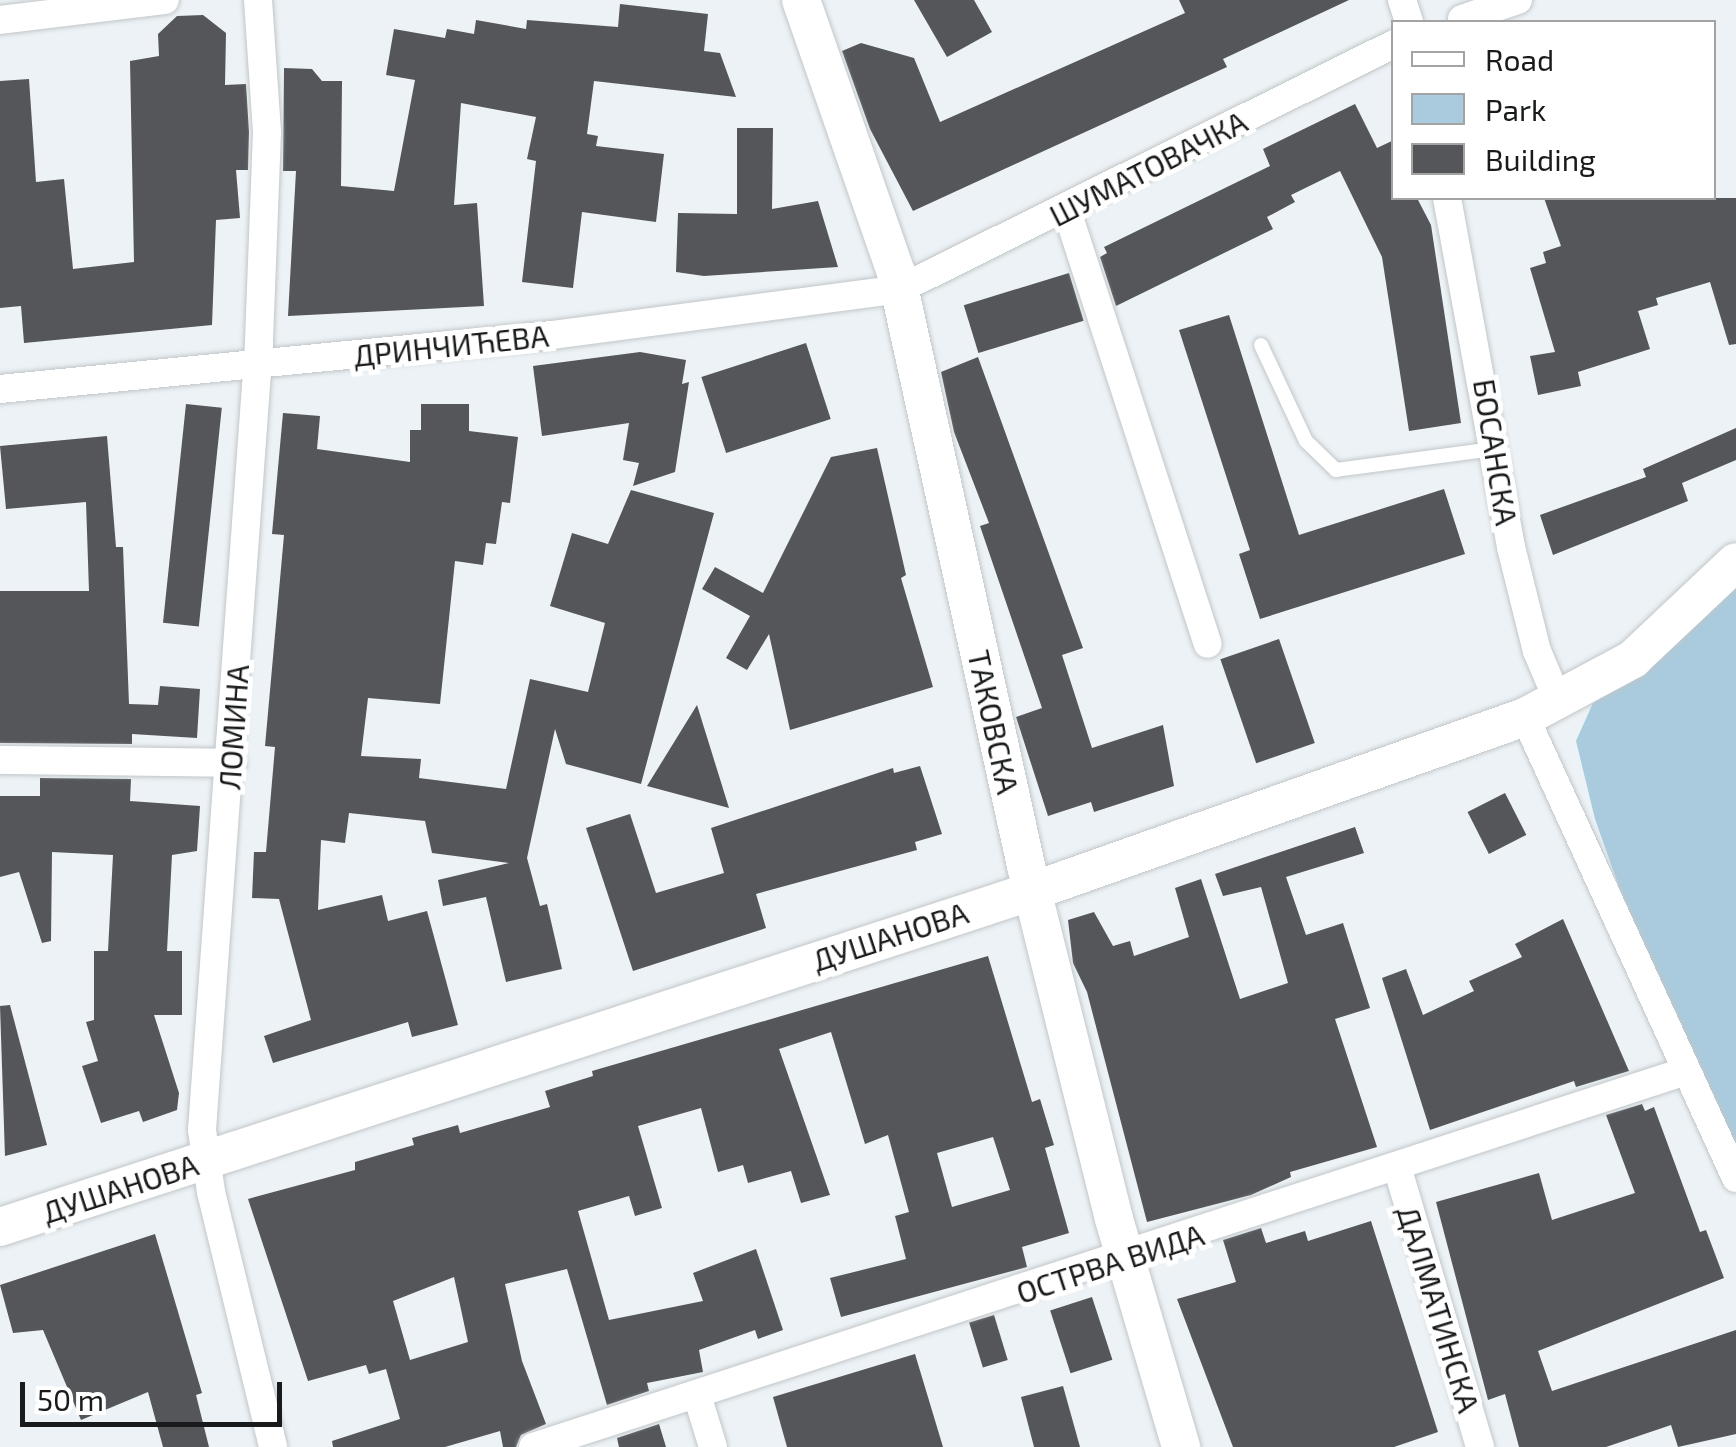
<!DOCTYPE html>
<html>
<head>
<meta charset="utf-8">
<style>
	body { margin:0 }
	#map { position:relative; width:1736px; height:1447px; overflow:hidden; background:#ecf2f5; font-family:"Exo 2",sans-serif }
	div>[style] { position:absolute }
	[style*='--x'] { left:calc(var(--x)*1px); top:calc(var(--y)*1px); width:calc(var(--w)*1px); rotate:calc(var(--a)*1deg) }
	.green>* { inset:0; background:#aacbdd }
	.building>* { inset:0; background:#54565a; transform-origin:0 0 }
	.roads { filter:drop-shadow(0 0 2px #c1c6c9) drop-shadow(0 0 2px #c1c6c9) }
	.lane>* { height:14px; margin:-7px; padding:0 7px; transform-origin:7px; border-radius:7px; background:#fff }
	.street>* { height:28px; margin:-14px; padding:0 14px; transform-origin:14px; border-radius:14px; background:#fff }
	.secondary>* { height:38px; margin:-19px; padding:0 19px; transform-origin:19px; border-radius:19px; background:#fff }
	span { translate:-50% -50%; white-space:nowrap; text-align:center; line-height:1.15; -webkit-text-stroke:10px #fff; paint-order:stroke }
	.street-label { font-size:30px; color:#181a1b }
	.legend { position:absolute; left:1391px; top:20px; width:325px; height:180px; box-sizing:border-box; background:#fff; border:2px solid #a3a3a4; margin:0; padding:12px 18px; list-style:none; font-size:30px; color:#181a1b }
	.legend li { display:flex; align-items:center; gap:20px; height:50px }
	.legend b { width:50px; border:2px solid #a3a3a4 }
	.scale { position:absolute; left:20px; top:1382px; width:262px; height:45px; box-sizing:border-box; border:5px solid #181a1b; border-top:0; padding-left:12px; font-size:30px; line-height:35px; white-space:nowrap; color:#181a1b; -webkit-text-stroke:8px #fff; paint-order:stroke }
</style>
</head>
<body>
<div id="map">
	<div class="green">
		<i style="clip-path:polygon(1736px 562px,1736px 1146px,1679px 1057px,1595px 819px,1576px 741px,1593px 703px)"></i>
	</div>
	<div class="building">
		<i style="clip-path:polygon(914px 0,974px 0,992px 32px,947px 57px)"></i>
		<i style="clip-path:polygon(1179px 0,1349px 0,1223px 59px,1227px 67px,913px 211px,870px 129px,842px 51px,861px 43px,914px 58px,940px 122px,1185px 13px)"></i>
		<i style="clip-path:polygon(620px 4px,708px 14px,704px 51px,720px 53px,736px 97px,594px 81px,587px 134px,598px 136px,596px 146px,664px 154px,656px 222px,582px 212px,573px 288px,522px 282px,536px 161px,527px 159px,536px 117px,461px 103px,454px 205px,477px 203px,484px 306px,288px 316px,296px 171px,283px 171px,284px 68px,312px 69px,322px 81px,342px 81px,341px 186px,394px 191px,415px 80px,386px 75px,394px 29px,445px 38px,447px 29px,474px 34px,476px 20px,526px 29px,527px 20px,618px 27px)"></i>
		<i style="clip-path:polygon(203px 15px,226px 33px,225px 85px,246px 84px,249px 132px,248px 170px,236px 170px,240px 218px,216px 220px,212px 325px,24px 343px,21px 306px,0 308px,0 81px,29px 79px,36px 182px,64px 179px,73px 269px,134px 262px,130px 61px,159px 56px,158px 34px,177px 16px)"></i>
		<i style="clip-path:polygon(1355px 104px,1377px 148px,1394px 140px,1394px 198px,1417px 198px,1431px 225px,1461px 423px,1409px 431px,1382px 257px,1340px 171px,1291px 195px,1295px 202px,1267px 217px,1273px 229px,1116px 306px,1100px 257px,1107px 253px,1104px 247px,1270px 166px,1263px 149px)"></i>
		<i style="clip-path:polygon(737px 128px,773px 128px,772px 209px,818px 201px,838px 267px,704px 276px,676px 272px,678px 213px,737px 214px)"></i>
		<i style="clip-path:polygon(1544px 198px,1736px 198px,1736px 344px,1729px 345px,1710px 282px,1656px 298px,1658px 305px,1638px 311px,1650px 349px,1578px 372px,1581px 386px,1538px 395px,1530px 356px,1555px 352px,1530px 268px,1546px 263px,1543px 252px,1561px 246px)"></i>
		<i style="left:1069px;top:273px;width:50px;height:110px;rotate:73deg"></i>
		<i style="clip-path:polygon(1229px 315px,1299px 535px,1444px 489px,1465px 554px,1260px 619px,1239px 554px,1250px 550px,1179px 330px)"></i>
		<i style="left:806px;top:343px;width:80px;height:110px;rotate:72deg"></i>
		<i style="clip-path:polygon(640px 352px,686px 360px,682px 384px,689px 382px,675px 472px,633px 486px,639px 463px,623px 460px,629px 423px,542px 436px,533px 366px)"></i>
		<i style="clip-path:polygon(978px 357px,1083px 648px,1062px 655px,1092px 748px,1163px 725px,1174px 786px,1094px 812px,1091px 802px,1048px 816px,1016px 717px,1042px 708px,980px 526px,989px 523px,954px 432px,941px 372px)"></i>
		<i style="left:186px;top:404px;width:36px;height:220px;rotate:6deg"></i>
		<i style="clip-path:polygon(421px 404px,469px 404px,469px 431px,518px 437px,510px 503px,502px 502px,496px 544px,486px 543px,483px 565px,455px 561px,440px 704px,368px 698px,361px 756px,421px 759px,419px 778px,506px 789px,530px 679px,588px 692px,605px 623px,550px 606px,572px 533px,608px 544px,631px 490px,714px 513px,641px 784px,566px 764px,555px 729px,527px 858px,540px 906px,547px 904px,562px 969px,506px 982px,486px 897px,443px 906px,438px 880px,509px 863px,432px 853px,425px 821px,349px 813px,345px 843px,321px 840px,318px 910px,382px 895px,388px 921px,427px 911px,458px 1025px,412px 1037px,408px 1022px,273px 1063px,264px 1036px,311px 1020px,279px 899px,252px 898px,254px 852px,266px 852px,275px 747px,265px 746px,284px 535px,272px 534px,283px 413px,320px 416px,317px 449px,410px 462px,410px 430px,421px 430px)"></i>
		<i style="clip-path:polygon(1736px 428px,1736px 460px,1682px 483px,1688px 501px,1553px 555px,1540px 515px,1646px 477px,1643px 469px)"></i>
		<i style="clip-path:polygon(107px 436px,116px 547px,123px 547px,129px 704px,158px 705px,160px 686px,200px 689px,197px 738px,132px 734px,132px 744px,0 743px,0 591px,89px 591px,86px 502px,6px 509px,0 446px)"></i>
		<i style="clip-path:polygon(877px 448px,906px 575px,901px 578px,933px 687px,790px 730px,769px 634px,747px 670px,726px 658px,750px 616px,702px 589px,715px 567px,763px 593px,831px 457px)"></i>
		<i style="left:1279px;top:639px;width:110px;height:62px;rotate:71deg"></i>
		<i style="clip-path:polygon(697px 705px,729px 808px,647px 786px)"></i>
		<i style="clip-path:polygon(920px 766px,942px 834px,915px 842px,917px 850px,756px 894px,766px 928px,633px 971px,586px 828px,630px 814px,656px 893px,724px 873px,711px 828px,893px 768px,894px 773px)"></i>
		<i style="clip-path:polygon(40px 778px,131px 779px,130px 801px,200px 806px,197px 851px,172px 855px,167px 951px,182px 951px,182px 1015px,154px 1015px,179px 1093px,177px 1110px,143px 1122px,139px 1111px,101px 1123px,82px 1066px,98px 1061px,86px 1022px,94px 1020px,94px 951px,108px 951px,113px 855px,52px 852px,51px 941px,42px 943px,19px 872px,0 877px,0 796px,40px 796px)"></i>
		<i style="left:1505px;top:793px;width:47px;height:42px;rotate:63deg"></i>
		<i style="clip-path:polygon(1355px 827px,1364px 853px,1286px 877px,1306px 935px,1343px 923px,1370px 1008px,1335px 1019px,1377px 1147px,1290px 1172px,1291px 1177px,1251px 1195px,1147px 1222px,1087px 992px,1073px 963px,1068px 920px,1094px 912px,1113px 946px,1130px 941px,1134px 956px,1189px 937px,1175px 888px,1201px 879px,1240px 999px,1288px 983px,1261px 887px,1223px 896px,1215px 874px)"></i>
		<i style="clip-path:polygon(1563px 919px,1629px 1071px,1576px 1087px,1574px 1081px,1430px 1130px,1382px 978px,1406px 969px,1423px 1015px,1474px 991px,1469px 981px,1522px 957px,1515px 944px)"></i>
		<i style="clip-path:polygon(evenodd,988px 956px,1032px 1102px,1040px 1099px,1054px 1145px,1045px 1148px,1069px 1233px,1022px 1247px,1027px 1267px,841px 1317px,830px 1278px,906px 1259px,895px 1216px,909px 1212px,888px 1135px,865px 1144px,831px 1032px,779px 1049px,830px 1195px,801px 1203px,791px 1171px,748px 1183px,743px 1165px,718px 1172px,701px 1108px,638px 1126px,662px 1208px,635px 1216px,629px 1196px,578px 1211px,609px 1320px,703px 1301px,693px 1273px,756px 1249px,783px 1330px,758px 1339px,755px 1330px,699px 1350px,703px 1372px,647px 1383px,649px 1391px,607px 1405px,567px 1269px,505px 1284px,522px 1361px,546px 1424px,521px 1435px,516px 1447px,503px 1447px,500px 1431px,445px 1447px,333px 1447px,332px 1441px,400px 1419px,386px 1369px,369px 1374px,366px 1365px,308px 1381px,248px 1199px,355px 1170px,355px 1162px,414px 1145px,412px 1138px,458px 1125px,460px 1133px,550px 1107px,545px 1091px,593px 1076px,592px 1071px,988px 956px,993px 1137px,1010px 1190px,952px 1207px,937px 1153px,993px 1137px,988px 956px,454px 1277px,468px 1342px,410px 1360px,393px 1301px,454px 1277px)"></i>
		<i style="clip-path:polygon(10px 1005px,47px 1145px,5px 1156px,0 1006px)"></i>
		<i style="clip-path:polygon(1642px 1104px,1645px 1111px,1654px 1107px,1700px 1232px,1706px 1230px,1724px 1278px,1538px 1351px,1552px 1391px,1736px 1330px,1736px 1434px,1678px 1447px,1671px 1425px,1606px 1447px,1519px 1447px,1505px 1394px,1488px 1400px,1436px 1202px,1539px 1173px,1552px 1220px,1635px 1193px,1606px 1115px)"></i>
		<i style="clip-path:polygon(1371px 1221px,1438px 1432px,1394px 1447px,1233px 1447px,1177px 1299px,1236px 1282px,1223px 1240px,1261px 1228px,1266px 1243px,1305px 1231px,1308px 1241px)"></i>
		<i style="clip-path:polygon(155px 1234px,202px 1393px,196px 1395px,209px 1447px,163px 1447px,148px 1392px,81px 1420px,43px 1330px,13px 1333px,0 1285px)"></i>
		<i style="left:1092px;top:1297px;width:66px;height:44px;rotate:72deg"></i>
		<i style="left:994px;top:1315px;width:47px;height:26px;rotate:73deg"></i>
		<i style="clip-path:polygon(915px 1354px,943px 1447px,787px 1447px,773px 1397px)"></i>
		<i style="clip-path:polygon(1063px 1386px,1080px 1447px,1034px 1447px,1021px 1397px)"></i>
		<i style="clip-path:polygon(659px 1424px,666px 1447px,619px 1447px,617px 1438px)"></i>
	</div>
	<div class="roads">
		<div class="lane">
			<i style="--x:1261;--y:345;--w:106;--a:64.9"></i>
			<i style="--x:1306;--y:441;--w:42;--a:44"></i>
			<i style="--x:1336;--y:470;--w:159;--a:-7.6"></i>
		</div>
		<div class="street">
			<i style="--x:258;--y:0;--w:132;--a:86.1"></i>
			<i style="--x:267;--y:132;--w:212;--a:92.2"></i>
			<i style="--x:259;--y:344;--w:788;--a:94.15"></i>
			<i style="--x:202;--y:1130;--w:63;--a:81.7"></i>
			<i style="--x:211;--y:1192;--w:262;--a:76.3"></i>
			<i style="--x:1402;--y:0;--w:23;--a:72"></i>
			<i style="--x:1462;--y:19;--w:59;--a:-18.7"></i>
			<i style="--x:0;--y:20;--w:166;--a:-6.9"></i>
			<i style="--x:1447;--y:198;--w:355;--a:79.6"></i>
			<i style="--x:1511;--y:547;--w:107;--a:76"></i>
			<i style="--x:1537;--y:651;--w:56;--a:67.1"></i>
			<i style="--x:1067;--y:211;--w:455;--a:72"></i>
			<i style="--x:0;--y:389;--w:555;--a:-5.59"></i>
			<i style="--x:552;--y:335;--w:351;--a:-7.5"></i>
			<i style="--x:900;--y:289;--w:551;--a:-26.38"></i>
			<i style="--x:1525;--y:717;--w:507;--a:65.41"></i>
			<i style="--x:0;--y:760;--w:232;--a:0.7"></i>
			<i style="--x:1398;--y:1170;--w:289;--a:73.5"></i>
			<i style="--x:697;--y:1395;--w:54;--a:72.9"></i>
			<i style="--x:533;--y:1447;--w:1213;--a:-18.06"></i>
		</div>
		<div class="secondary">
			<i style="--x:801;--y:0;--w:289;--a:70.8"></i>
			<i style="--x:896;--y:273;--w:607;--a:77.63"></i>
			<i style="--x:1026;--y:866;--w:364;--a:76"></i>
			<i style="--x:1114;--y:1219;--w:238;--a:73.6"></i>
			<i style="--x:0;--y:1227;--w:1086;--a:-18.02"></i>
			<i style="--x:1033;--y:891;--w:522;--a:-19.48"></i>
			<i style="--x:1525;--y:717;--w:123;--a:-28.2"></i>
			<i style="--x:1633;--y:659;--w:141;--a:-43.3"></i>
		</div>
	</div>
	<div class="street-label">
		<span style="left:1148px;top:168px;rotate:-27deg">ШУМАТОВАЧКА</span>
		<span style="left:451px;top:345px;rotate:-6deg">ДРИНЧИЋЕВА</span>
		<span style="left:1496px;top:452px;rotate:81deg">БОСАНСКА</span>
		<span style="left:994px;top:722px;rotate:78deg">ТАКОВСКА</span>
		<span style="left:233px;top:727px;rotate:-86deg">ЛОМИНА</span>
		<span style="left:890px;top:936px;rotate:-18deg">ДУШАНОВА</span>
		<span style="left:120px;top:1188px;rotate:-18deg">ДУШАНОВА</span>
		<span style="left:1110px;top:1263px;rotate:-18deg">ОСТРВА ВИДА</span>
		<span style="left:1439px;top:1309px;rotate:73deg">ДАЛМАТИНСКА</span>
	</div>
	<ul class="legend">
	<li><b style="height:12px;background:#fff"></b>Road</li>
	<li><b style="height:28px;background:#aacbdd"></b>Park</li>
	<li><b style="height:28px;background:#54565a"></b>Building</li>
	</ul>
	<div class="scale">50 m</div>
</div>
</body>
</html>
